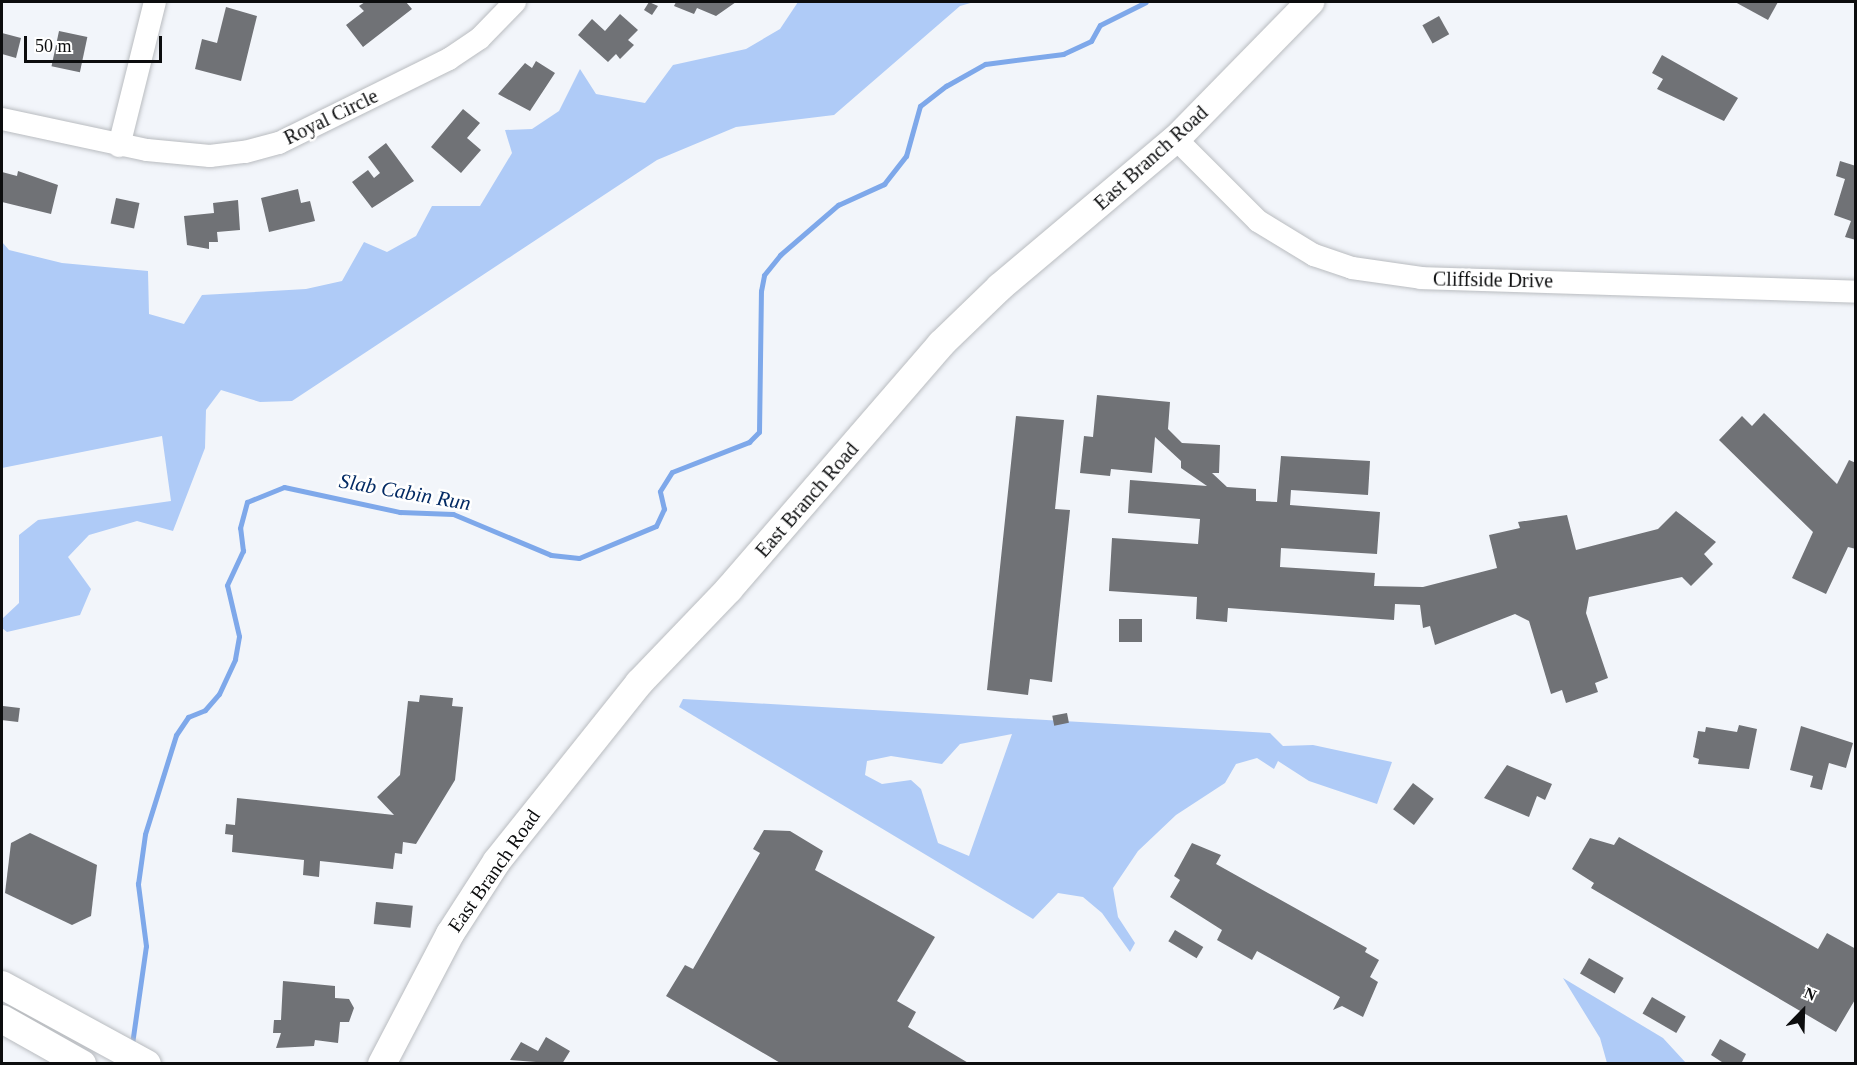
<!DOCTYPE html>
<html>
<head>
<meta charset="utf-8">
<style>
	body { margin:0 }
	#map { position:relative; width:1857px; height:1065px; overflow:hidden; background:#f2f5fa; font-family:Georgia,serif }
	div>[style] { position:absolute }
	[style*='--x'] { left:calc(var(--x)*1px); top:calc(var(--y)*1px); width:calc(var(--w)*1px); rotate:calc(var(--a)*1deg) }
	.green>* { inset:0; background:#afcbf7 }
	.stream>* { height:5px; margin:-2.5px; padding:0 2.5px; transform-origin:2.5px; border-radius:2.5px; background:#7ea8ea }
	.building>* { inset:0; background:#707276; transform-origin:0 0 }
	.roads { filter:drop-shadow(0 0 2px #b9bcc0) drop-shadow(0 0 2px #b9bcc0) }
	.minor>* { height:22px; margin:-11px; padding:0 11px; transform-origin:11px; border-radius:11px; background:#fff }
	.major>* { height:28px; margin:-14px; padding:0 14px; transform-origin:14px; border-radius:14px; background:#fff }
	span { translate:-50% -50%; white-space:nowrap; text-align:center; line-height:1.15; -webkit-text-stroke:5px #fff; paint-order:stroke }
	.street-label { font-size:20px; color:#0c0d0e }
	.water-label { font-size:21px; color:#042b64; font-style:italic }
	.frame { position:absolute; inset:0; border:3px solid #0c0d0e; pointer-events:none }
	.north { position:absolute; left:1773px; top:981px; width:60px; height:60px; -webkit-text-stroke:4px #fff; paint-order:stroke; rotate:23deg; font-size:16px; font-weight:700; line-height:24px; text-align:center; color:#0c0d0e }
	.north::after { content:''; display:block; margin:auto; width:21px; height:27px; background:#0c0d0e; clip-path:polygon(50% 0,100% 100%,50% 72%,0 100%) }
	.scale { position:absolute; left:24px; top:36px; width:138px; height:27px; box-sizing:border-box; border:3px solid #0c0d0e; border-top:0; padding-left:8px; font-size:18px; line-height:21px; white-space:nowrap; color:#0c0d0e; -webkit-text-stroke:4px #fff; paint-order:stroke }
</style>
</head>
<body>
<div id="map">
	<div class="green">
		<i style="clip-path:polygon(798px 2px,974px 2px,960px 6px,834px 115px,736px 127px,657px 160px,292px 401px,260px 402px,221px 390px,206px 410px,205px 448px,173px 531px,137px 521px,89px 535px,68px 557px,91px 589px,80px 615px,7px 632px,2px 628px,2px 619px,19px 603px,19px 535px,38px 520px,171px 501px,162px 436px,2px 468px,2px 242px,9px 250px,62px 263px,148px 271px,149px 314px,184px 324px,202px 295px,306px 289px,342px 281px,364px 242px,387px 252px,416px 236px,432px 206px,480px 206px,512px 153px,505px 130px,532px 129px,559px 111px,580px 69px,596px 94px,645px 103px,673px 65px,746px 49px,780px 29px)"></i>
		<i style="clip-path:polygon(evenodd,683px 699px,1270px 733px,1283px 746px,1313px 745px,1392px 762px,1377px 804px,1309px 781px,1278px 761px,1274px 769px,1257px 758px,1236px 764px,1225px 783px,1176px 815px,1138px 851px,1113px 888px,1118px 917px,1135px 943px,1130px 952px,1102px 913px,1083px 897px,1058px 893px,1033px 919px,679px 707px,683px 699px,1012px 734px,969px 856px,938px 843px,921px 789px,911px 780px,882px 784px,865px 775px,867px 761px,891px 756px,942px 764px,960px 744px,1012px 734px)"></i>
		<i style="clip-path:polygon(1563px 978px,1663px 1038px,1686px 1063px,1607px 1063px,1600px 1038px)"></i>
	</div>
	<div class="stream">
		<i style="--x:132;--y:1044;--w:99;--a:-81.9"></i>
		<i style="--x:146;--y:946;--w:63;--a:-97.4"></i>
		<i style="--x:138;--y:884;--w:50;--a:-82"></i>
		<i style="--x:145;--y:834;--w:104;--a:-72.6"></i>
		<i style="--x:176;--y:735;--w:22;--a:-56"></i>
		<i style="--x:188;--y:717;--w:18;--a:-22"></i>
		<i style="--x:205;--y:710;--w:21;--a:-49"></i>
		<i style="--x:219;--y:694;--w:38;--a:-65"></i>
		<i style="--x:235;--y:659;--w:23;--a:-80"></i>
		<i style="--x:239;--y:636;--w:52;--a:-103.2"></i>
		<i style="--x:227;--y:585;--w:38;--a:-65"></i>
		<i style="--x:243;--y:551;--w:23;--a:-97"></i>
		<i style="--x:240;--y:528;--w:27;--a:-75"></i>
		<i style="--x:247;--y:502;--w:40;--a:-22"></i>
		<i style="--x:284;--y:487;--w:119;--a:12.2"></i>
		<i style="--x:400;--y:512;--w:53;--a:2.2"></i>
		<i style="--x:453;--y:514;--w:106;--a:22.7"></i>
		<i style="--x:551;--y:555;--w:28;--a:6"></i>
		<i style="--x:579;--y:558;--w:83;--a:-22.6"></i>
		<i style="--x:656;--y:526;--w:19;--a:-65"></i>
		<i style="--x:664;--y:509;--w:18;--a:-103"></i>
		<i style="--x:660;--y:491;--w:22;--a:-58"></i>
		<i style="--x:672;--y:472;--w:83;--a:-21.3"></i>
		<i style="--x:749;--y:442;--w:14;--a:-45"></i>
		<i style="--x:759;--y:432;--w:141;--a:-89.2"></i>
		<i style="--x:761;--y:291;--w:16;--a:-79"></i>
		<i style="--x:764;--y:275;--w:26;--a:-51"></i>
		<i style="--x:780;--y:255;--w:77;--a:-40.8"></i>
		<i style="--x:838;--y:205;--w:51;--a:-24.5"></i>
		<i style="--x:884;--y:184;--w:36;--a:-52"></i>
		<i style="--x:906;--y:156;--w:52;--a:-74.4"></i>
		<i style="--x:920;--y:106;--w:33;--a:-38"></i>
		<i style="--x:946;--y:86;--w:45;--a:-29.4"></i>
		<i style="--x:985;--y:64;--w:79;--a:-7.3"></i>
		<i style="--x:1063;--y:54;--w:31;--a:-25"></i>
		<i style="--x:1091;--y:41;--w:18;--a:-61"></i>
		<i style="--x:1100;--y:25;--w:51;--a:-26.6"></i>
	</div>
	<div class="building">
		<i style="clip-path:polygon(365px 2px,406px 2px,412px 9px,363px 47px,346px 25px,364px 11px,359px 6px)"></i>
		<i style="clip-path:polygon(649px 2px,658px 6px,652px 15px,644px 10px)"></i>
		<i style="clip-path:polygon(676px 2px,736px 2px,716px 16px,697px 8px,694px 14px,674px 6px)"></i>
		<i style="clip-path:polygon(1735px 2px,1778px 2px,1768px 20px)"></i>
		<i style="clip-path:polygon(226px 7px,257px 16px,241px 81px,195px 69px,202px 39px,217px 43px)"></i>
		<i style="clip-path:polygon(620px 14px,638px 30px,628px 40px,634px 45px,620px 59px,616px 54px,608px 62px,578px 35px,592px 19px,605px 31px)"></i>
		<i style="left:1439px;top:16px;width:21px;height:19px;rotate:61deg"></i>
		<i style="left:59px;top:31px;width:29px;height:36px;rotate:12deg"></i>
		<i style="clip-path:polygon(2px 33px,21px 38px,16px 58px,2px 54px)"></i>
		<i style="clip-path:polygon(1662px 55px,1738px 98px,1724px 121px,1657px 89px,1663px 79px,1652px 73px)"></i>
		<i style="clip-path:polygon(536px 61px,555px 73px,530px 111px,498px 94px,525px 63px,532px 68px)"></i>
		<i style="clip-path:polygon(463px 109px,480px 123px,467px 138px,481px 150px,461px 173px,431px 147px)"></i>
		<i style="clip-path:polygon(386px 143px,414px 181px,372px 208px,352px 182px,368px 170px,374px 178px,380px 173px,368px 157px)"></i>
		<i style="clip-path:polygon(1840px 161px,1856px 166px,1856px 240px,1845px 237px,1851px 221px,1834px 215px,1845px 179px,1836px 176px)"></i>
		<i style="clip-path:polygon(18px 171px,58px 185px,51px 214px,2px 202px,2px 172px,17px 176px)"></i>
		<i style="clip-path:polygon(298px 189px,301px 203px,310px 201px,315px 221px,269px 232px,261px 198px)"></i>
		<i style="left:116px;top:198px;width:24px;height:26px;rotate:12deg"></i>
		<i style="clip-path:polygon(238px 200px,240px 230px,217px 232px,218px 242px,209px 242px,209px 249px,187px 245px,184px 216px,214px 213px,213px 203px)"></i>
		<i style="clip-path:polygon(1097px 395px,1170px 402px,1168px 429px,1182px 443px,1220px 445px,1219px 473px,1212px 473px,1227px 487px,1256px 489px,1256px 501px,1277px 502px,1281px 456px,1370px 461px,1368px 495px,1291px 490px,1290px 505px,1380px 512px,1377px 554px,1281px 548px,1280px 567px,1375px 573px,1374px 586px,1423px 587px,1497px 568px,1489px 535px,1520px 528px,1518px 522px,1567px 515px,1576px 550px,1658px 529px,1676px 511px,1716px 542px,1704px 554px,1713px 564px,1691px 586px,1682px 577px,1589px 597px,1586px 613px,1608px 678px,1595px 683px,1598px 692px,1566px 703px,1562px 690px,1551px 694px,1529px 621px,1515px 614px,1435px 645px,1430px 626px,1423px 628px,1420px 605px,1395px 604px,1394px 620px,1228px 608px,1227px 622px,1196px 619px,1197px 597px,1109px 591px,1112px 538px,1198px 544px,1200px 519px,1128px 513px,1130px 480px,1207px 486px,1181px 468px,1181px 461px,1155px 437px,1152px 473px,1111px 469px,1110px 476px,1080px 473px,1084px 436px,1093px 437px)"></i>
		<i style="clip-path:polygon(1764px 413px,1837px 484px,1849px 460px,1856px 463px,1856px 549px,1848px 547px,1826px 594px,1792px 578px,1813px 532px,1719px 440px,1742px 416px,1752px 426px)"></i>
		<i style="clip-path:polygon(1016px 416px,1064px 420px,1055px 509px,1070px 510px,1052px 682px,1030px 679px,1028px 695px,987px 690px)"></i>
		<i style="left:1119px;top:619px;width:23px;height:23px"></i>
		<i style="clip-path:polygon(420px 695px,453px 698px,452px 706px,463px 707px,455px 780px,416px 844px,403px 842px,402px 854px,395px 853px,393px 869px,320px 861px,319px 877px,303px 875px,304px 860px,232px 852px,233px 835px,225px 834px,226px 824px,235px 825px,237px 798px,394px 815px,377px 797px,400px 775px,408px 701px,419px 702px)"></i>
		<i style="left:3px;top:706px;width:17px;height:14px;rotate:7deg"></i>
		<i style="left:1067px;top:713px;width:10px;height:15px;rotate:79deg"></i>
		<i style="clip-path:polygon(1739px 725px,1757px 729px,1749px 769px,1698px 764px,1699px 759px,1693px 757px,1698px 731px,1705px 732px,1706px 727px,1737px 732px)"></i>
		<i style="clip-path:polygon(1801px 726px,1853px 743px,1846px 768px,1829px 763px,1822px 790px,1810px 787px,1813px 776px,1790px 770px)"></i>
		<i style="clip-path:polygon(1507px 765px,1552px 784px,1545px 800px,1537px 796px,1529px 817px,1484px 798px)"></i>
		<i style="left:1413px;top:783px;width:26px;height:33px;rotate:37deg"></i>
		<i style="clip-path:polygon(764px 830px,790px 831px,823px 851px,815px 870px,935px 937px,897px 1001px,916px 1012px,908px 1027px,970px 1064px,782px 1064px,666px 996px,685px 965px,693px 969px,760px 853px,753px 849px)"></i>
		<i style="clip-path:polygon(30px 833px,97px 865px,91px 916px,72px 925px,5px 893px,11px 843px)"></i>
		<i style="clip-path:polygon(1619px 837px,1818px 949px,1827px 933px,1856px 949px,1856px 998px,1836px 1032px,1591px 888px,1594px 883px,1572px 869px,1590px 838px,1614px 845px)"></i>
		<i style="clip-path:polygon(1192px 843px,1221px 855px,1216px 864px,1367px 948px,1365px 952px,1379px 960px,1370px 977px,1378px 982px,1363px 1017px,1342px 1006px,1333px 1010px,1340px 997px,1257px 951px,1252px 960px,1217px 940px,1222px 930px,1170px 897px,1180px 880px,1174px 876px)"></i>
		<i style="left:376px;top:902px;width:37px;height:22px;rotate:6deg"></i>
		<i style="left:1175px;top:930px;width:33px;height:13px;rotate:31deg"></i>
		<i style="left:1589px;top:958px;width:40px;height:18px;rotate:30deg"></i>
		<i style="clip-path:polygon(283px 981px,335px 986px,335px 998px,349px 999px,354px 1008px,349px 1022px,340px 1022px,338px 1043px,315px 1040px,314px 1046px,276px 1048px,281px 1033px,273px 1033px,274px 1020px,281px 1020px)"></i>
		<i style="left:1652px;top:997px;width:39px;height:19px;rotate:30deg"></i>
		<i style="clip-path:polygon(546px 1037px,570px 1051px,562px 1064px,510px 1060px,521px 1042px,538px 1051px)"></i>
		<i style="clip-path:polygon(1720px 1039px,1746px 1054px,1741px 1064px,1725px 1064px,1711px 1055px)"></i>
	</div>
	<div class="roads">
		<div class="minor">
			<i style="--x:2;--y:119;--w:148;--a:12.1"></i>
			<i style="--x:147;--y:150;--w:63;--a:5.4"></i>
			<i style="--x:210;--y:156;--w:35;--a:-7"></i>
			<i style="--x:245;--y:152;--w:35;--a:-15"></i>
			<i style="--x:279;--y:143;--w:190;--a:-26.3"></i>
			<i style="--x:449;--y:59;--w:37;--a:-34"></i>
			<i style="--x:480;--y:38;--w:50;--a:-45.8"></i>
			<i style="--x:1176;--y:139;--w:116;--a:45"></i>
			<i style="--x:1258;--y:221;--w:66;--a:31.3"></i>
			<i style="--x:1314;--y:255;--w:40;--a:18.9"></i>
			<i style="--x:1352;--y:268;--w:70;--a:8.2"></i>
			<i style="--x:1421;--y:278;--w:435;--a:1.8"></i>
			<i style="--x:119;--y:146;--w:148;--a:-76"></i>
		</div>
		<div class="major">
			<i style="--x:2;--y:985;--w:165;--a:28.6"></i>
			<i style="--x:2;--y:1019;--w:92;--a:29.4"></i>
			<i style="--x:382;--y:1064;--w:147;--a:-62.4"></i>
			<i style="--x:450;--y:934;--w:87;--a:-57.2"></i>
			<i style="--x:497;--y:861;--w:228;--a:-51.4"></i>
			<i style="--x:639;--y:683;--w:130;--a:-46.2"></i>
			<i style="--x:729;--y:589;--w:324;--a:-49.1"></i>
			<i style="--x:941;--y:344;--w:82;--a:-44"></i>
			<i style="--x:1000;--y:287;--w:230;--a:-40.1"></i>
			<i style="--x:1176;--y:139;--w:192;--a:-45.6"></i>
		</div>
	</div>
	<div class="street-label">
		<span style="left:331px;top:117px;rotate:-26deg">Royal Circle</span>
		<span style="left:1151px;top:158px;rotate:-42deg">East Branch Road</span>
		<span style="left:1493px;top:280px;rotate:1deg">Cliffside Drive</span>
		<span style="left:807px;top:500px;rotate:-49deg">East Branch Road</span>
		<span style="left:494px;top:871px;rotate:-55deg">East Branch Road</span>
	</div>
	<div class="water-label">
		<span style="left:405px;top:492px;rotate:10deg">Slab Cabin Run</span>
	</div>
	<div class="frame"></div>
	<div class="north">N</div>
	<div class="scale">50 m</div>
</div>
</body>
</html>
